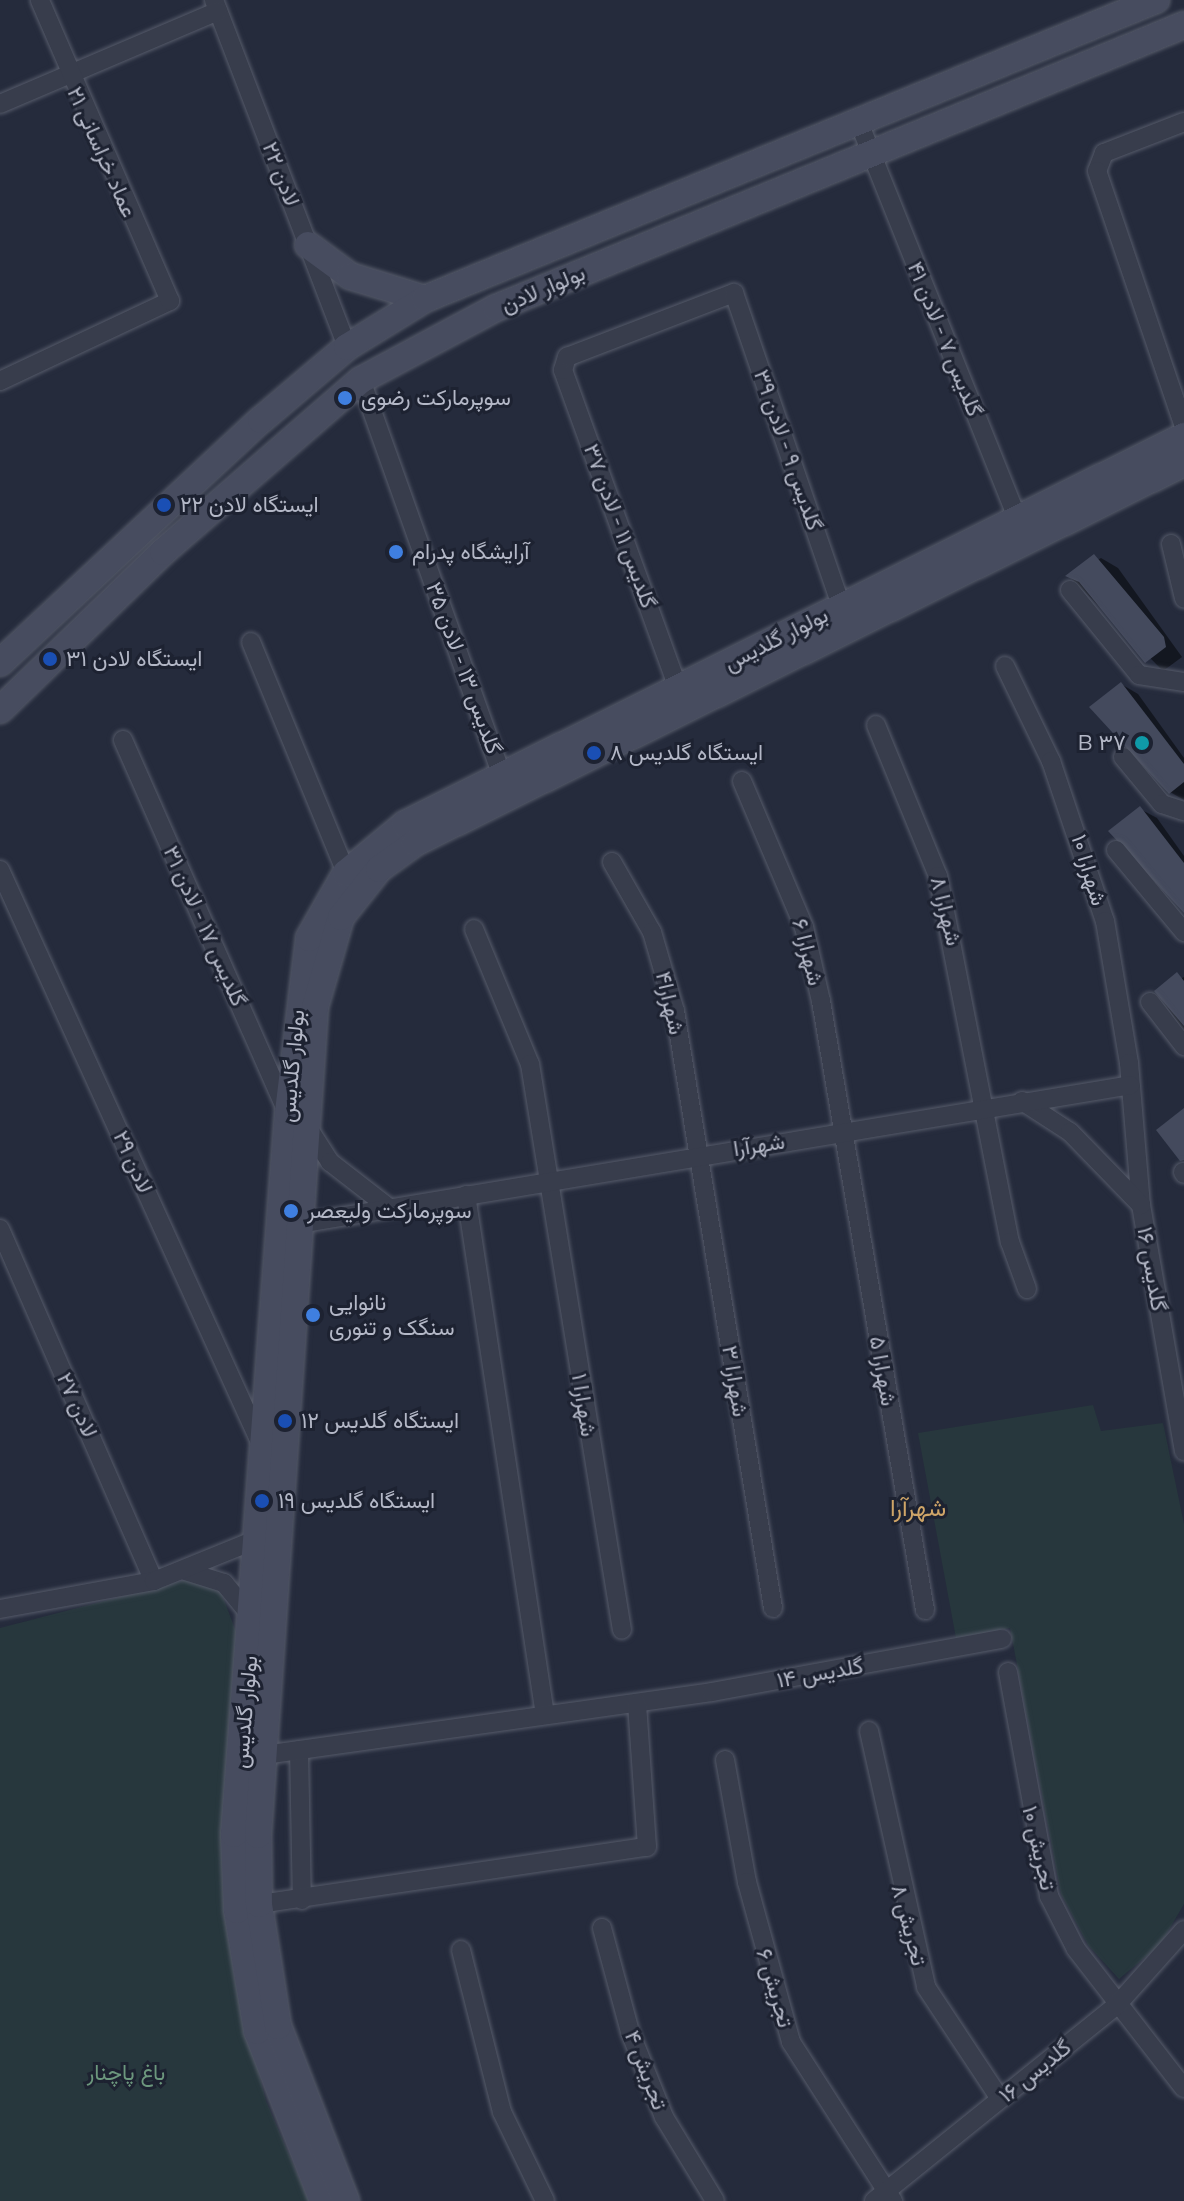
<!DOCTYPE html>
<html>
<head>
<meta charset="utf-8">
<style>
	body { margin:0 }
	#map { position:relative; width:1184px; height:2201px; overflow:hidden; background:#252b3c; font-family:Mulish,Vazirmatn,sans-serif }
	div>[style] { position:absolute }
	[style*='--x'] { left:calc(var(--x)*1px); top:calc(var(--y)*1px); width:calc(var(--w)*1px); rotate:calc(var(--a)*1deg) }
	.green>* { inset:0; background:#27373d }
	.shadow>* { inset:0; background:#0007 }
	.building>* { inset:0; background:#444a5d }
	.roads { filter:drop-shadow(0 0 2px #565b6a) drop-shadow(0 0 2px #565b6a) }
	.street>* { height:18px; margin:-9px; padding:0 9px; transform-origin:9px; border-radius:9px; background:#383d4c }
	.secondary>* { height:26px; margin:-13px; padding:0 13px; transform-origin:13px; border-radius:13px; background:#474c5f }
	.dots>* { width:22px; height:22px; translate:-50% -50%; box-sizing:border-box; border:4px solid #1d2231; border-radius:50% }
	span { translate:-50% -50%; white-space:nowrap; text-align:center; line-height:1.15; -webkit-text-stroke:6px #1d2231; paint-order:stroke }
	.street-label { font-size:22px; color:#b4b8c7 }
	.poi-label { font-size:22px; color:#b4b8c7 }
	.left { translate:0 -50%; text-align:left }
	.right { translate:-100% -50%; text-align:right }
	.park-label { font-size:22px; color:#6c977d }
	.neighbourhood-label { font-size:24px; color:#cfa568 }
</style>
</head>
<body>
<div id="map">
	<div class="green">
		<i style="clip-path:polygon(1093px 1405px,1101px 1431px,1163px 1423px,1184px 1524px,1184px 1904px,1160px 1945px,1119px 1979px,1088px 1945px,1061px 1894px,1010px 1628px,956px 1638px,918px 1433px)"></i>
		<i style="clip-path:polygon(193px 1578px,218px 1584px,238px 1637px,226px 1911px,234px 1977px,266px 2101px,309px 2201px,0 2201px,0 1628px)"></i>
	</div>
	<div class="shadow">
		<i style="clip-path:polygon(1101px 558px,1118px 568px,1182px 657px,1163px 671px,1069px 576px)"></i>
		<i style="clip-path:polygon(1121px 684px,1138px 694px,1184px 758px,1184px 800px,1170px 792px)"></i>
		<i style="clip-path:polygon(1140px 809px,1157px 818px,1184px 856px,1184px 911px)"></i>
		<i style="clip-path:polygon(1184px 977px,1184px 1031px,1156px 991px)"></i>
	</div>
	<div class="building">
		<i style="clip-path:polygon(1094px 554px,1164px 637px,1166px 647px,1145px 663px,1079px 582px,1065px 576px)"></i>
		<i style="clip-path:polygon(1121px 682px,1184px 764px,1184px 782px,1169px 794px,1089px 707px)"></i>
		<i style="clip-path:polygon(1140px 806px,1184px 863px,1184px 913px,1108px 831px)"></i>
		<i style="clip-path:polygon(1177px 972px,1184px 981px,1184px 1026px,1154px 991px)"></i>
		<i style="clip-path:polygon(1184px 1108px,1184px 1160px,1180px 1161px,1156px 1130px)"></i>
	</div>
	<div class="roads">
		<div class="street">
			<i style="--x:214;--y:0;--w:372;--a:69"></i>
			<i style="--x:0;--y:104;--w:237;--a:-23.1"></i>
			<i style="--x:1184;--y:122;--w:86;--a:158.8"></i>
			<i style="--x:1104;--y:153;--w:19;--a:111"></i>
			<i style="--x:1097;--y:171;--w:269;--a:71.2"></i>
			<i style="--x:860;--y:125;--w:433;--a:68.2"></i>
			<i style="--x:361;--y:380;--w:420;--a:70.4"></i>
			<i style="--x:0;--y:381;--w:188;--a:-25.2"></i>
			<i style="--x:170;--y:301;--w:328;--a:-113.4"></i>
			<i style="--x:1171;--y:544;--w:56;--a:76.5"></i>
			<i style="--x:1070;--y:590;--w:109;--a:50.9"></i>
			<i style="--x:1139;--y:675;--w:46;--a:8.8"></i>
			<i style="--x:251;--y:642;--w:250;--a:67.6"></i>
			<i style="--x:1005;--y:666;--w:106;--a:64.2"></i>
			<i style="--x:1051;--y:761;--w:169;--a:71.4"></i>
			<i style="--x:1105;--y:921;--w:144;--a:80.4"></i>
			<i style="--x:1129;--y:1063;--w:143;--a:85.2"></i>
			<i style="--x:1141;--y:1205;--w:250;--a:80.1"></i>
			<i style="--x:678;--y:688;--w:338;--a:-109.9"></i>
			<i style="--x:563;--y:370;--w:14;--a:-73"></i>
			<i style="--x:567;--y:357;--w:179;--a:-21"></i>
			<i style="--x:734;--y:293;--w:331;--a:71.1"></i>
			<i style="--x:876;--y:725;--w:163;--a:67.7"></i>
			<i style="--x:938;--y:876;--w:373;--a:78.9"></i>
			<i style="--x:1010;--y:1242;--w:50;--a:70.1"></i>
			<i style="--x:123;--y:740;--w:403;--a:66.2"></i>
			<i style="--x:1123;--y:757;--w:61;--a:50.3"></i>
			<i style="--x:1162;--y:804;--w:23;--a:18"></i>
			<i style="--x:742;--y:781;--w:159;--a:67"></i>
			<i style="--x:804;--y:927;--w:76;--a:77.1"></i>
			<i style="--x:821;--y:1001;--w:618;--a:80.31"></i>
			<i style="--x:1116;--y:850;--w:107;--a:50.3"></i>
			<i style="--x:612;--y:862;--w:81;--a:60.3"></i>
			<i style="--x:652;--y:932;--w:82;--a:73.8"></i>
			<i style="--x:675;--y:1011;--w:605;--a:80.68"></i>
			<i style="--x:0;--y:870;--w:631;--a:65.55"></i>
			<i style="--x:474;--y:929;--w:146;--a:67.5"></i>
			<i style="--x:530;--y:1064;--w:573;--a:80.77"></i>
			<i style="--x:1150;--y:1002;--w:56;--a:52.3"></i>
			<i style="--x:1022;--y:1101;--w:57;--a:32.9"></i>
			<i style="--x:1070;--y:1132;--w:102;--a:45.8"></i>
			<i style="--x:307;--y:1126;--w:43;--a:57.4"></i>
			<i style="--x:330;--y:1162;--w:73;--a:37.8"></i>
			<i style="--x:1183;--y:1172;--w:2;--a:63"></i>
			<i style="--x:466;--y:1195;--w:526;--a:81.36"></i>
			<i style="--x:292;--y:1225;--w:850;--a:-9.48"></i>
			<i style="--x:0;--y:1229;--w:384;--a:66.4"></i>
			<i style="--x:185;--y:1571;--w:41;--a:17.1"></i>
			<i style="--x:224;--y:1583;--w:44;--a:50.5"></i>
			<i style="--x:0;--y:1609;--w:157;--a:-10.3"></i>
			<i style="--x:154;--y:1581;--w:114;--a:-22.1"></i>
			<i style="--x:1008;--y:1672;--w:228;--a:79.6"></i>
			<i style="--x:1049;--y:1896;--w:59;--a:63"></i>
			<i style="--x:1076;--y:1949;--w:176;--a:52.2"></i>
			<i style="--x:869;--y:1731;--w:262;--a:77.4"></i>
			<i style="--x:926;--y:1987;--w:134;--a:56.5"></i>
			<i style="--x:299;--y:1750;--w:150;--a:88.9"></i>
			<i style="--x:264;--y:1755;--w:452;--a:-8"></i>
			<i style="--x:712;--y:1692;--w:295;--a:-10.4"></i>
			<i style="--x:725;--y:1760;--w:124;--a:79.8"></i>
			<i style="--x:747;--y:1882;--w:166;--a:74.6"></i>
			<i style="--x:791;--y:2042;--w:189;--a:57.3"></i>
			<i style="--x:259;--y:1904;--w:392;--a:-8.4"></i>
			<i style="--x:647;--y:1847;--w:144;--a:-94"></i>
			<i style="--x:602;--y:1928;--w:108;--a:74.9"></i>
			<i style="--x:630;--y:2032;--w:92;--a:68.2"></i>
			<i style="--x:664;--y:2117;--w:98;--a:58.7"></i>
			<i style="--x:461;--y:1950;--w:167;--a:75.8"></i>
			<i style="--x:502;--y:2112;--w:99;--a:64.2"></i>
			<i style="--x:874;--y:2201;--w:311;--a:-38.9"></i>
			<i style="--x:1116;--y:2006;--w:102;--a:-48.2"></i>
		</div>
		<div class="secondary">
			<i style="--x:308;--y:245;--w:52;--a:36.4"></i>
			<i style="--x:350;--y:276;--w:78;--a:17"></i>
			<i style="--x:0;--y:663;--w:357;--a:-43"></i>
			<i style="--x:261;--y:420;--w:113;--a:-40.3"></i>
			<i style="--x:347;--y:347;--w:92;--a:-31.6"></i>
			<i style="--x:425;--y:299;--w:790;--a:-22.25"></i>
			<i style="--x:0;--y:710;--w:227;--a:-44.1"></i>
			<i style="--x:163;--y:552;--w:262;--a:-41"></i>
			<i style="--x:361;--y:380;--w:153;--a:-28.1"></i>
			<i style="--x:496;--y:308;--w:744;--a:-22.36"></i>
			<i style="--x:323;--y:2201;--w:182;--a:-111.2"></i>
			<i style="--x:257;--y:2031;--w:123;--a:-99.4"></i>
			<i style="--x:237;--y:1910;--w:76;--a:-92.3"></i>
			<i style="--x:234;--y:1834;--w:724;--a:-85.72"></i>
			<i style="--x:288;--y:1112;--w:175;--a:-83.1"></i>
			<i style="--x:309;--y:938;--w:75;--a:-60.4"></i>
			<i style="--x:346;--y:873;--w:77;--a:-39.7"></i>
			<i style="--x:405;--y:824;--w:870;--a:-26.48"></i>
			<i style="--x:346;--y:2201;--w:188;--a:-111.2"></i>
			<i style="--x:278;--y:2026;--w:123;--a:-98.9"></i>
			<i style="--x:259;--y:1904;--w:69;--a:-90.8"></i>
			<i style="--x:258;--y:1835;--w:830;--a:-86.06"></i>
			<i style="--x:315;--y:1007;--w:94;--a:-73.9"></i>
			<i style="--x:341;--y:917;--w:61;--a:-51.6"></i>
			<i style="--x:379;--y:869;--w:44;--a:-35.8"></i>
			<i style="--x:415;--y:843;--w:858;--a:-26.3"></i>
		</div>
	</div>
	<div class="dots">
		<i style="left:345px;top:398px;background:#3f7fe0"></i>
		<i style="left:164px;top:505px;background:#1a4fb4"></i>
		<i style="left:396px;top:552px;background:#3f7fe0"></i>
		<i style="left:50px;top:659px;background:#1a4fb4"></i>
		<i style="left:1142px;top:743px;background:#0f9aa8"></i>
		<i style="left:594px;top:753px;background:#1a4fb4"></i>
		<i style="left:291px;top:1211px;background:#3f7fe0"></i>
		<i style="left:313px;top:1315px;background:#3f7fe0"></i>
		<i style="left:285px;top:1421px;background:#1a4fb4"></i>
		<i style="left:262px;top:1501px;background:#1a4fb4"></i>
	</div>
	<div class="street-label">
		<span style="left:102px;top:152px;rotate:66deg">عماد خراسانی ۲۱</span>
		<span style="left:281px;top:174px;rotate:69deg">لادن ۲۲</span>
		<span style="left:543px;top:289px;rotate:-23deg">بولوار لادن</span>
		<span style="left:945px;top:339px;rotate:68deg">گلدیس ۷ - لادن ۴۱</span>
		<span style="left:788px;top:450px;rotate:71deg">گلدیس ۹ - لادن ۳۹</span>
		<span style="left:620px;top:526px;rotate:70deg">گلدیس ۱۱ - لادن ۳۷</span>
		<span style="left:776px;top:639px;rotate:-27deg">بولوار گلدیس</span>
		<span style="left:464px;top:668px;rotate:70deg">گلدیس ۱۳ - لادن ۳۵</span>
		<span style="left:1089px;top:870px;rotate:73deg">شهرارا ۱۰</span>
		<span style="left:946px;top:911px;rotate:76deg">شهرارا ۸</span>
		<span style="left:205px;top:926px;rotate:66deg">گلدیس ۱۷ - لادن ۳۱</span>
		<span style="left:808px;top:952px;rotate:76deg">شهرارا ۶</span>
		<span style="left:670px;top:1003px;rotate:77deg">شهرارا۴</span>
		<span style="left:292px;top:1066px;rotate:-85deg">بولوار گلدیس</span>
		<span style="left:759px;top:1145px;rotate:-9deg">شهرآرا</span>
		<span style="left:133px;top:1162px;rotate:66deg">لادن ۲۹</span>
		<span style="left:1152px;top:1269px;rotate:80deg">گلدیس ۱۶</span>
		<span style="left:883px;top:1371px;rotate:80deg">شهرارا ۵</span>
		<span style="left:735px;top:1381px;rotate:81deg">شهرارا ۳</span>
		<span style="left:77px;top:1405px;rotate:66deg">لادن ۲۷</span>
		<span style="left:584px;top:1405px;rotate:81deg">شهرارا ۱</span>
		<span style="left:820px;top:1673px;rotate:-10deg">گلدیس ۱۴</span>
		<span style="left:245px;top:1712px;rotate:-85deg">بولوار گلدیس</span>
		<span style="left:1039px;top:1848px;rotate:77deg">تجریش ۱۰</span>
		<span style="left:909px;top:1925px;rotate:75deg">تجریش ۸</span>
		<span style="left:775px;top:1988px;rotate:74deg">تجریش ۶</span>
		<span style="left:646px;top:2070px;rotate:69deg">تجریش ۴</span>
		<span style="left:1035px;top:2071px;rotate:-39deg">گلدیس ۱۶</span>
	</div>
	<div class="poi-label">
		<span class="left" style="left:361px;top:398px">سوپرمارکت رضوی</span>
		<span class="left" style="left:180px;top:505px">ایستگاه لادن ۲۲</span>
		<span class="left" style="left:412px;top:552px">آرایشگاه پدرام</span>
		<span class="left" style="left:66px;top:659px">ایستگاه لادن ۳۱</span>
		<span class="right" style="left:1126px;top:743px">B ۳۷</span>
		<span class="left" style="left:610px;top:753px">ایستگاه گلدیس ۸</span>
		<span class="left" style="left:307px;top:1211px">سوپرمارکت ولیعصر</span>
		<span class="left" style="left:329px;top:1315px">نانوایی<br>سنگک و تنوری</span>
		<span class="left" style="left:301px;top:1421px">ایستگاه گلدیس ۱۲</span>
		<span class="left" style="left:278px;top:1501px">ایستگاه گلدیس ۱۹</span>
	</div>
	<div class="park-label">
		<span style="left:126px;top:2073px">باغ پاچنار</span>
	</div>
	<div class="neighbourhood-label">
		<span style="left:918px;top:1508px">شهرآرا</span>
	</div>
</div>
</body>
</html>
